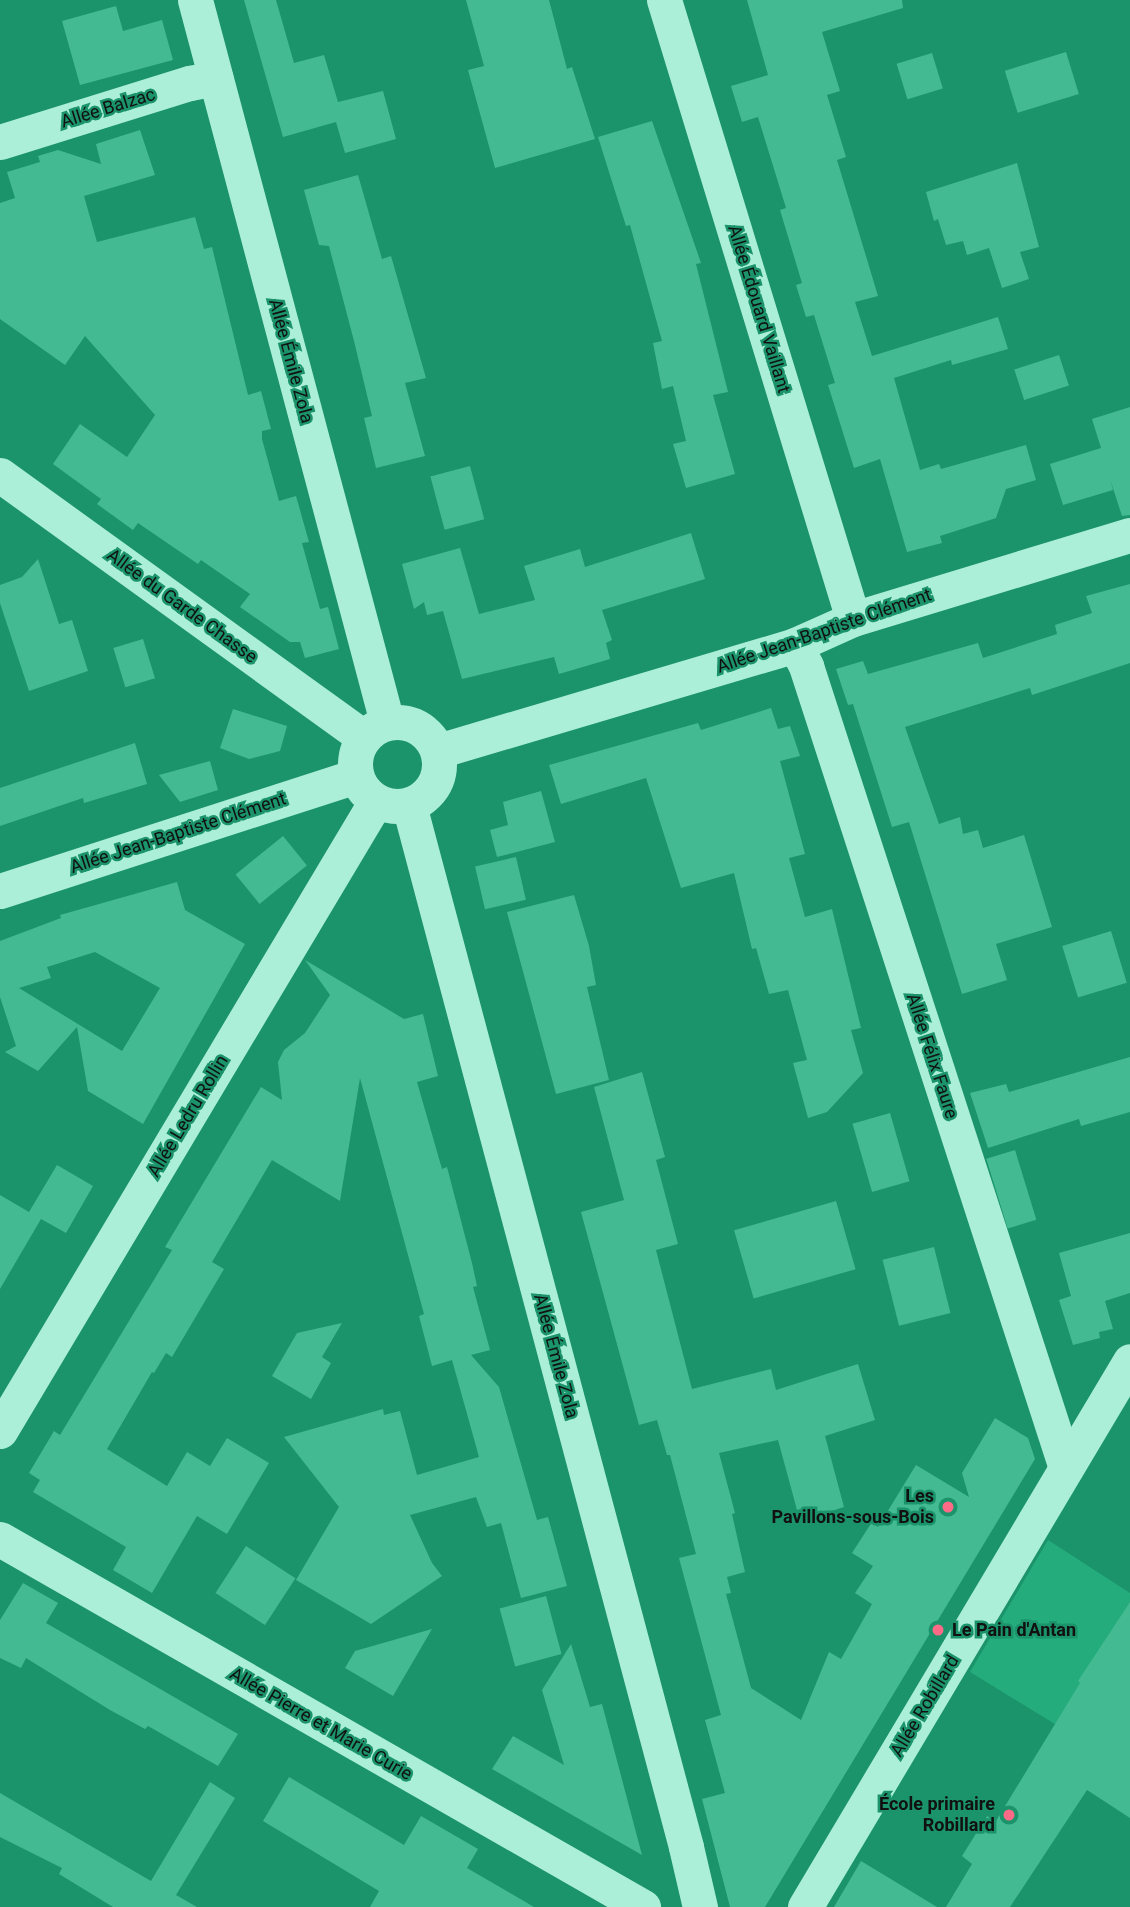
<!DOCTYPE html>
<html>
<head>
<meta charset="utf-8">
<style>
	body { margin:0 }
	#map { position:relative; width:1130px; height:1907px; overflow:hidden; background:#1b936b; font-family:Roboto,sans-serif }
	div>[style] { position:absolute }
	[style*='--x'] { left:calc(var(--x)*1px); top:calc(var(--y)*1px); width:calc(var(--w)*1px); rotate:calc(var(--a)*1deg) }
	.green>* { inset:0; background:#24ac7d }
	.building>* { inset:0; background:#44ba92; transform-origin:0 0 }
	.minor>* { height:35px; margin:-17.5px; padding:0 17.5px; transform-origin:17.5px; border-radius:17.5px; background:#acefd8 }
	.minor>.ring { margin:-17.5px; padding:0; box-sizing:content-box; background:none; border:35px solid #acefd8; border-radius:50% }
	.dots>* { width:19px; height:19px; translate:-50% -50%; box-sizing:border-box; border:4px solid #1b936b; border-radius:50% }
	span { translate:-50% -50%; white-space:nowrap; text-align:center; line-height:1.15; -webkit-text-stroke:5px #1b936b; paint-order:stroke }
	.street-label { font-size:18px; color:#111 }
	.poi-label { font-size:18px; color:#111; font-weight:700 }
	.right { translate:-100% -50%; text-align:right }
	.left { translate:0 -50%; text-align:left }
</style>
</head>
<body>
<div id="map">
	<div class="green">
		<i style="clip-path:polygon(1048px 1540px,1130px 1593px,1130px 1770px,970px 1672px)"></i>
	</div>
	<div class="building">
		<i style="clip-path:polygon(244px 0,276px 0,294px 63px,324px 55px,338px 102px,383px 91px,396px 139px,345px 153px,336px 122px,283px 137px)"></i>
		<i style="clip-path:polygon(466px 0,549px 0,567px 69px,572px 67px,595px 139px,495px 168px,468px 70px,484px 66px)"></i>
		<i style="clip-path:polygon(747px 0,902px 0,903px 8px,822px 32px,840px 91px,827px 95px,846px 157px,837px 160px,878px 296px,855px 302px,872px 356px,998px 317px,1008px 349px,952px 365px,951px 360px,894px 378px,920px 470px,939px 464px,941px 469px,1026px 445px,1036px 480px,1006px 489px,996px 518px,940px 536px,942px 543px,907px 552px,880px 459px,854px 468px,828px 385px,835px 383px,814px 315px,806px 317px,796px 285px,802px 283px,780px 210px,786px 208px,758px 117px,742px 122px,731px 86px,768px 75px)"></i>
		<i style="clip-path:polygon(116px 6px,123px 31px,162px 20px,173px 60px,80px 85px,62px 21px)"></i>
		<i style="left:1066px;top:52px;width:44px;height:64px;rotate:73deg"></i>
		<i style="left:932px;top:53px;width:37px;height:37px;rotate:73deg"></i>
		<i style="clip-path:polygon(652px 121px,701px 263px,696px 264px,728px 392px,713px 395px,735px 474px,686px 488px,673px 444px,686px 441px,673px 386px,662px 389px,653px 343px,662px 341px,630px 225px,626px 226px,598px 137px)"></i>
		<i style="clip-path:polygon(140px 130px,155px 175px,84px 196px,97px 242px,195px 217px,204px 249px,212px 247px,248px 395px,261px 391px,271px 429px,262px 431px,262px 439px,279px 501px,296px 496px,309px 542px,302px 543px,320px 609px,328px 607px,339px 649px,305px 658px,300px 642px,290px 642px,240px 607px,250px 594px,201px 560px,198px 564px,138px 523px,133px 530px,97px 504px,101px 499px,53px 464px,80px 424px,127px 457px,155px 415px,85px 336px,65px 365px,0 319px,0 203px,15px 198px,7px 172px,40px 162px,38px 156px,58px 150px,101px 164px,96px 144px)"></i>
		<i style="clip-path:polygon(1017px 163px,1039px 247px,1020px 252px,1029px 279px,1002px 288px,989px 248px,967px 255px,963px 241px,946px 245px,938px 219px,934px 221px,926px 192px)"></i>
		<i style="clip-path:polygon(358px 175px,382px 259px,391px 256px,426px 378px,405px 383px,425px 456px,376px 468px,364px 418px,372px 416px,354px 341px,329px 246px,319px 245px,304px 190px)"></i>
		<i style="left:1059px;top:355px;width:32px;height:47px;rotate:72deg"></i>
		<i style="clip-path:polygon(1130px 407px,1130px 515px,1122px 516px,1110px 479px,1113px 490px,1063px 505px,1050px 464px,1101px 448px,1092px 419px)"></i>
		<i style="left:470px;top:466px;width:55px;height:41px;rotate:75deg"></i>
		<i style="clip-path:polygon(691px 533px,705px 579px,602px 610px,612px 640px,606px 643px,610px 659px,559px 674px,554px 657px,462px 679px,443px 611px,427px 615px,424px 602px,414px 609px,402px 564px,460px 548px,479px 614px,535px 600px,524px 566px,580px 549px,585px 567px)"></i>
		<i style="clip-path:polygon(38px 559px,59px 624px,72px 620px,88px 671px,29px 691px,0 603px,0 585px,22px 577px)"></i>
		<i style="clip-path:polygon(1130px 584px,1130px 663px,1032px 695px,1030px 688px,905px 727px,939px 824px,960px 817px,963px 834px,978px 830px,983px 848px,1024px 835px,1052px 927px,996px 944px,1007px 980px,962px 994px,909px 822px,892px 827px,853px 704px,848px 705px,836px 669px,863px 661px,868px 674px,978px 643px,983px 658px,1057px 634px,1055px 625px,1092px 613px,1086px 596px)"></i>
		<i style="left:143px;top:639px;width:41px;height:31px;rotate:73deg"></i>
		<i style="clip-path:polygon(771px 708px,778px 729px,790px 726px,800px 756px,780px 761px,805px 854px,789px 858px,805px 917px,832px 909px,861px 1028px,851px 1030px,863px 1073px,827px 1112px,808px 1118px,793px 1063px,807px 1060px,788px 990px,769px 994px,756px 948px,752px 949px,734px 873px,681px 888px,646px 778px,561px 804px,549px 765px,698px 723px,701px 730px)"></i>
		<i style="clip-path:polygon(233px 709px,287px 726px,280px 751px,249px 759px,220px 748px)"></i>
		<i style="clip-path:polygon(135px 743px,147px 784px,84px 803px,83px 798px,0 826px,0 788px)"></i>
		<i style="clip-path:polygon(210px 761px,218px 790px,180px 802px,159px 775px)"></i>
		<i style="clip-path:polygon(541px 791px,555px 842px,497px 857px,490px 830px,508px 825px,503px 802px)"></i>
		<i style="left:283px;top:836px;width:38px;height:61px;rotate:51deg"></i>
		<i style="left:516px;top:857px;width:44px;height:42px;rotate:77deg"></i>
		<i style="clip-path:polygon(evenodd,177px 882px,185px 910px,245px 944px,143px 1124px,88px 1091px,77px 1027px,38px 1071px,5px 1052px,16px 1046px,0 997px,0 941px,61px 918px,60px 915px,177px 882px,95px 952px,160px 988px,122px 1051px,19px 988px,51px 978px,47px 967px,95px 952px)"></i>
		<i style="clip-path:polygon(574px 895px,589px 946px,596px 985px,587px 987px,609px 1080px,556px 1094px,507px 912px)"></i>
		<i style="left:1111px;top:931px;width:54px;height:51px;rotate:73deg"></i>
		<i style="clip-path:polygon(305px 960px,404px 1019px,423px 1014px,438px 1076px,417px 1082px,442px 1169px,447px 1167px,472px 1263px,477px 1286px,473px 1287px,490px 1350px,471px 1355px,499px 1387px,537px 1520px,548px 1517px,567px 1586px,521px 1598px,501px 1523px,487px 1527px,476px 1497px,410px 1515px,432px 1563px,442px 1576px,371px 1624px,296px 1580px,339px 1507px,284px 1437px,383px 1409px,384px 1415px,400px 1411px,417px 1475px,479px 1457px,452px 1360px,432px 1366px,419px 1316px,424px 1314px,360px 1078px,340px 1201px,272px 1160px,212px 1262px,224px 1269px,172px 1357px,166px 1353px,154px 1373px,152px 1372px,107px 1449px,167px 1486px,187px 1452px,210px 1466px,227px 1438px,269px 1463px,227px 1534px,197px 1516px,152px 1593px,113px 1570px,126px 1547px,33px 1492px,40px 1480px,29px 1473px,54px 1431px,60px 1435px,172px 1250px,165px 1247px,261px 1087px,282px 1100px,278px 1062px,284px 1050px,305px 1033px,330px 995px)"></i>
		<i style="clip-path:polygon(1130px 1057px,1130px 1112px,1081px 1126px,1079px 1119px,988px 1148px,970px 1093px,1006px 1084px,1009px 1092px)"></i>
		<i style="clip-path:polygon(642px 1072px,665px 1157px,656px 1160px,678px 1244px,656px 1250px,692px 1389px,771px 1369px,776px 1390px,858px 1364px,875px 1420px,825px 1436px,844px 1507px,803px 1520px,800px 1509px,797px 1510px,778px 1440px,719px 1453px,735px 1513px,732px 1514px,745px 1572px,727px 1577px,731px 1593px,726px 1594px,751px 1688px,801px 1720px,829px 1652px,841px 1659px,872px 1604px,855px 1593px,873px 1566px,852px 1553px,872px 1522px,878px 1527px,916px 1465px,969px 1497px,962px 1473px,995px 1418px,1028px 1438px,1035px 1459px,765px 1907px,730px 1907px,702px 1799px,725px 1793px,705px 1720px,721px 1715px,679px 1558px,696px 1554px,670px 1455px,667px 1455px,657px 1420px,639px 1425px,581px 1212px,624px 1200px,594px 1087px)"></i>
		<i style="left:890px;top:1113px;width:71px;height:39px;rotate:74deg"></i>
		<i style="left:1015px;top:1150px;width:73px;height:30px;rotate:73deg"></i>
		<i style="clip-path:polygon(57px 1165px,93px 1186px,66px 1233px,41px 1219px,0 1289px,0 1195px,29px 1212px)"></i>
		<i style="left:836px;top:1201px;width:71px;height:106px;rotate:74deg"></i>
		<i style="clip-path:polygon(1130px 1233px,1130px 1293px,1105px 1301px,1113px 1329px,1099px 1332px,1100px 1338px,1073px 1345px,1059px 1300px,1071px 1296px,1059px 1253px)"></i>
		<i style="left:934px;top:1247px;width:68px;height:53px;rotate:76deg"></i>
		<i style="clip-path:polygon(342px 1323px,322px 1357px,331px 1363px,311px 1399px,272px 1376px,297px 1333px)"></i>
		<i style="left:246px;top:1546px;width:59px;height:56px;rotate:33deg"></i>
		<i style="clip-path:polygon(23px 1583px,58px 1603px,46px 1623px,238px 1734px,218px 1766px,148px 1726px,145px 1729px,110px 1710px,26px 1658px,21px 1668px,0 1658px,0 1620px)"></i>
		<i style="left:546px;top:1596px;width:60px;height:48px;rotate:75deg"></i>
		<i style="clip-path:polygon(1130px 1602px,1130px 1818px,1087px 1790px,1010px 1907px,946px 1907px,972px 1864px,962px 1856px,987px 1816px,996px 1821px,1080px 1683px,1078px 1681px)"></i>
		<i style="clip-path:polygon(432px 1629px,393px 1696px,345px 1668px,355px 1651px)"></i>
		<i style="clip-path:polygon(571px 1644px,590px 1707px,602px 1704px,642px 1855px,492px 1769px,513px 1736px,564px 1765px,542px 1690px)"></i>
		<i style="clip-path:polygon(289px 1777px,404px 1845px,421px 1816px,478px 1849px,467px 1868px,534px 1907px,370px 1907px,379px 1891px,263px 1821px)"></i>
		<i style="clip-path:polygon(210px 1782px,235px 1798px,176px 1895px,197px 1907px,113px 1907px,59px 1874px,62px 1868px,0 1837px,0 1793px,151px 1881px)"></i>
		<i style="clip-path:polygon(861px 1861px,937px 1907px,834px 1907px)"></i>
	</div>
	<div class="minor">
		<i style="--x:195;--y:0;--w:747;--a:75.11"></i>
		<i style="--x:664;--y:0;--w:647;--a:73.02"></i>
		<i style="--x:0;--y:142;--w:199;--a:-17.3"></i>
		<i style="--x:190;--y:83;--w:26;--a:-11"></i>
		<i style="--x:0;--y:475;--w:448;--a:35.8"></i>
		<i style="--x:795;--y:645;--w:24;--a:62"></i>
		<i style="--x:806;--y:666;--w:843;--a:72.04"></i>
		<i class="ring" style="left:355px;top:722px;width:49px;height:49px"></i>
		<i style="--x:438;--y:751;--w:372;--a:-16.5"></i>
		<i style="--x:795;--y:645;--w:64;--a:-24.1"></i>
		<i style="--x:853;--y:619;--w:289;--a:-16.9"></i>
		<i style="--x:409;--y:805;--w:1078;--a:75.11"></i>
		<i style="--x:686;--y:1847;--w:62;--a:76.9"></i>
		<i style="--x:0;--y:891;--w:374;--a:-17.9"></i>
		<i style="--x:0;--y:1431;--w:734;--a:-59.17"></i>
		<i style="--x:0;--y:1539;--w:741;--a:29.78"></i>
		<i style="--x:805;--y:1907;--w:635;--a:-59.24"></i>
	</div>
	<div class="dots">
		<i style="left:948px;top:1507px;background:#ff6a86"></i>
		<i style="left:938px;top:1630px;background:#ff6a86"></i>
		<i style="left:1009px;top:1815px;background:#ff6a86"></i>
	</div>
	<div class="street-label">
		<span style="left:108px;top:108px;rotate:-17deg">Allée Balzac</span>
		<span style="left:759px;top:309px;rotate:73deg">Allée Édouard Vaillant</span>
		<span style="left:291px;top:361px;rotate:75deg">Allée Émile Zola</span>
		<span style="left:182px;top:606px;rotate:36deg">Allée du Garde Chasse</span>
		<span style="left:824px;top:631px;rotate:-19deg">Allée Jean-Baptiste Clément</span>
		<span style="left:178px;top:833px;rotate:-18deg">Allée Jean-Baptiste Clément</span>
		<span style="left:932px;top:1056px;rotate:72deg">Allée Félix Faure</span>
		<span style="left:188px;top:1116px;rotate:-59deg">Allée Ledru Rollin</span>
		<span style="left:556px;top:1356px;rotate:75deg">Allée Émile Zola</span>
		<span style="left:925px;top:1706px;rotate:-59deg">Allée Robillard</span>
		<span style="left:321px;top:1724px;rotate:30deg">Allée Pierre et Marie Curie</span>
	</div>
	<div class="poi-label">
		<span class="right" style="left:934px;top:1507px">Les<br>Pavillons-sous-Bois</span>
		<span class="left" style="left:952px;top:1630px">Le Pain d'Antan</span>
		<span class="right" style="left:995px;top:1815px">École primaire<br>Robillard</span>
	</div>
</div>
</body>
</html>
